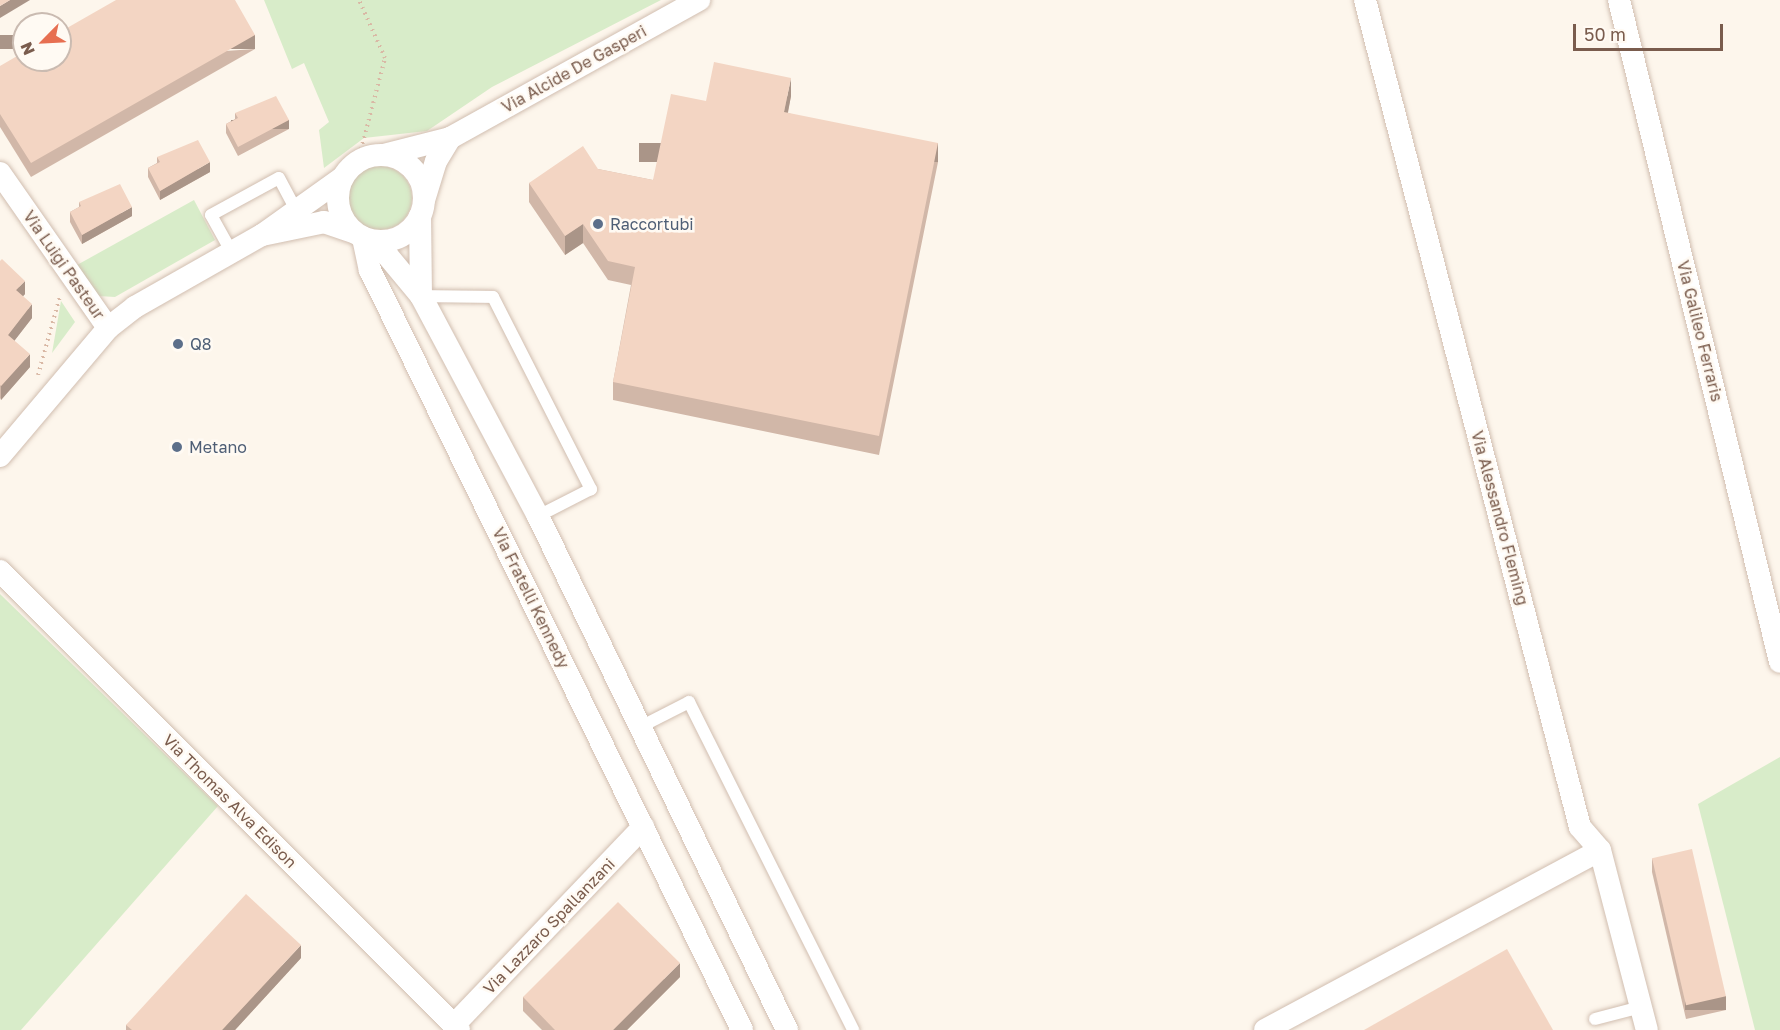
<!DOCTYPE html>
<html>
<head>
<meta charset="utf-8">
<style>
	body { margin:0 }
	#map { position:relative; width:1780px; height:1030px; overflow:hidden; background:#fdf6ec; font-family:"Golos Text",sans-serif }
	div>[style] { position:absolute }
	[style*='--x'] { left:calc(var(--x)*1px); top:calc(var(--y)*1px); width:calc(var(--w)*1px); rotate:calc(var(--a)*1deg) }
	.green>* { inset:0; background:#d8ecc9 }
	.round { border-radius:50% }
	.path>* { height:4px; margin-top:-2px; transform-origin:0; background:repeating-linear-gradient(90deg,#d9b8a5 0 1.5px,transparent 0 6px) }
	.roads { filter:drop-shadow(0 0 2px #d1beb0) drop-shadow(0 0 2px #d1beb0) }
	.service>* { height:12px; margin:-6px; padding:0 6px; transform-origin:6px; border-radius:6px; background:#fff }
	.minor>* { height:22px; margin:-11px; padding:0 11px; transform-origin:11px; border-radius:11px; background:#fff }
	.minor>.ring { margin:-11px; padding:0; box-sizing:content-box; background:none; border:22px solid #fff; border-radius:50% }
	.wall>* { inset:0; background:#d1b7a8 }
	.shaded-wall>* { inset:0; background:#aa9588; transform-origin:0 0 }
	.building>* { inset:0; background:#f3d5c3; transform-origin:0 0 }
	.dots>* { width:16px; height:16px; translate:-50% -50%; box-sizing:border-box; border:3px solid #fffaf3; border-radius:50% }
	span { translate:-50% -50%; white-space:nowrap; text-align:center; line-height:1.15; -webkit-text-stroke:5px #fffaf3; paint-order:stroke }
	.street-label { font-size:16px; color:#7a5c4d }
	.service-label { font-size:16px; color:#4e5e75 }
	.left { translate:0 -50%; text-align:left }
	.north { position:absolute; left:12px; top:12px; width:60px; height:60px; box-sizing:border-box; background:#fffaf3; border:2px solid #cabbb1; border-radius:50%; rotate:246deg; font-size:16px; font-weight:700; line-height:24px; text-align:center; color:#7a5c4d }
	.north::after { content:''; display:block; margin:auto; width:21px; height:27px; background:#e76f51; clip-path:polygon(50% 0,100% 100%,50% 72%,0 100%) }
	.scale { position:absolute; left:1573px; top:24px; width:150px; height:27px; box-sizing:border-box; border:3px solid #7a5c4d; border-top:0; padding-left:8px; font-size:18px; line-height:21px; white-space:nowrap; color:#7a5c4d; -webkit-text-stroke:4px #fffaf3; paint-order:stroke }
</style>
</head>
<body>
<div id="map">
	<div class="green">
		<i style="clip-path:polygon(264px 0,661px 0,492px 87px,427px 131px,364px 138px,324px 168px,319px 130px,329px 122px,304px 63px,292px 69px)"></i>
		<i class="round" style="left:348px;top:166px;width:64px;height:64px"></i>
		<i style="clip-path:polygon(194px 200px,215px 240px,115px 297px,98px 296px,77px 265px)"></i>
		<i style="clip-path:polygon(61px 301px,75px 322px,52px 353px)"></i>
		<i style="clip-path:polygon(0 594px,218px 806px,21px 1030px,0 1030px)"></i>
		<i style="clip-path:polygon(1780px 757px,1780px 1030px,1755px 1030px,1698px 804px)"></i>
	</div>
	<div class="path">
		<i style="--x:358;--y:161;--w:106;--a:-75.3"></i>
		<i style="--x:385;--y:58;--w:64;--a:-114.1"></i>
		<i style="--x:38;--y:375;--w:82;--a:-74.4"></i>
	</div>
	<div class="roads">
		<div class="service">
			<i style="--x:231;--y:251;--w:41;--a:-119.1"></i>
			<i style="--x:211;--y:215;--w:77;--a:-28.6"></i>
			<i style="--x:279;--y:178;--w:36;--a:62"></i>
			<i style="--x:421;--y:296;--w:72;--a:0.8"></i>
			<i style="--x:493;--y:297;--w:216;--a:63"></i>
			<i style="--x:591;--y:489;--w:59;--a:153"></i>
			<i style="--x:640;--y:727;--w:55;--a:-27"></i>
			<i style="--x:689;--y:702;--w:367;--a:63.4"></i>
			<i style="--x:1595;--y:1019;--w:48;--a:-14.6"></i>
		</div>
		<div class="minor">
			<i style="--x:1365;--y:0;--w:854;--a:75.43"></i>
			<i style="--x:1580;--y:827;--w:30;--a:49"></i>
			<i style="--x:1600;--y:850;--w:186;--a:75.4"></i>
			<i style="--x:1619;--y:0;--w:681;--a:76.33"></i>
			<i style="--x:450;--y:138;--w:285;--a:-29"></i>
			<i class="ring" style="left:338px;top:155px;width:64px;height:64px"></i>
			<i style="--x:384;--y:155;--w:68;--a:-14.4"></i>
			<i style="--x:450;--y:138;--w:27;--a:121"></i>
			<i style="--x:436;--y:161;--w:39;--a:107"></i>
			<i style="--x:0;--y:173;--w:189;--a:55.1"></i>
			<i style="--x:342;--y:178;--w:98;--a:144.5"></i>
			<i style="--x:262;--y:235;--w:63;--a:-11.8"></i>
			<i style="--x:324;--y:222;--w:31;--a:19"></i>
			<i style="--x:363;--y:238;--w:33;--a:78"></i>
			<i style="--x:370;--y:270;--w:846;--a:63.92"></i>
			<i style="--x:364;--y:238;--w:29;--a:36"></i>
			<i style="--x:387;--y:255;--w:53;--a:50.3"></i>
			<i style="--x:421;--y:296;--w:80;--a:-90.7"></i>
			<i style="--x:421;--y:296;--w:249;--a:62"></i>
			<i style="--x:538;--y:516;--w:571;--a:64.15"></i>
			<i style="--x:0;--y:456;--w:167;--a:-49.8"></i>
			<i style="--x:108;--y:328;--w:34;--a:-38"></i>
			<i style="--x:135;--y:307;--w:146;--a:-29.6"></i>
			<i style="--x:0;--y:571;--w:649;--a:45"></i>
			<i style="--x:454;--y:1025;--w:274;--a:-46.3"></i>
			<i style="--x:1265;--y:1030;--w:380;--a:-28.2"></i>
		</div>
	</div>
	<div class="wall">
		<i style="clip-path:polygon(255px 49px,31px 177px,0 127px,0 66px)"></i>
		<i style="clip-path:polygon(791px 96px,788px 113px,938px 162px,879px 455px,613px 400px,613px 382px,631px 285px,608px 280px,583px 243px,565px 255px,529px 202px,529px 183px,598px 169px,653px 180px,706px 101px)"></i>
		<i style="clip-path:polygon(235px 113px,289px 129px,238px 156px,226px 133px,226px 124px,235px 119px)"></i>
		<i style="clip-path:polygon(157px 157px,210px 172px,160px 200px,148px 177px,148px 168px,157px 163px)"></i>
		<i style="clip-path:polygon(79px 202px,132px 216px,82px 244px,70px 222px,70px 212px,79px 207px)"></i>
		<i style="clip-path:polygon(0 261px,25px 294px,23px 296px,32px 318px,14px 341px,30px 367px,1px 400px,0 398px)"></i>
		<i style="clip-path:polygon(1652px 858px,1726px 1010px,1686px 1019px,1652px 872px)"></i>
		<i style="clip-path:polygon(301px 958px,235px 1030px,126px 1030px,126px 1025px)"></i>
		<i style="clip-path:polygon(680px 977px,627px 1030px,542px 1030px,523px 1011px,523px 997px)"></i>
	</div>
	<div class="shaded-wall">
		<i style="clip-path:polygon(10px 0,30px 0,0 18px,0 6px)"></i>
		<i style="left:255px;top:35px;width:14px;height:258px;rotate:90deg"></i>
		<i style="clip-path:polygon(791px 78px,791px 96px,784px 131px,784px 112px)"></i>
		<i style="left:289px;top:120px;width:9px;height:58px;rotate:90deg"></i>
		<i style="left:938px;top:143px;width:19px;height:299px;rotate:90deg"></i>
		<i style="clip-path:polygon(210px 162px,210px 172px,160px 200px,160px 191px)"></i>
		<i style="clip-path:polygon(132px 207px,132px 216px,82px 244px,82px 235px)"></i>
		<i style="clip-path:polygon(583px 224px,583px 243px,565px 255px,565px 236px)"></i>
		<i style="clip-path:polygon(25px 281px,25px 294px,16px 304px,16px 290px)"></i>
		<i style="clip-path:polygon(32px 304px,32px 318px,8px 349px,8px 335px)"></i>
		<i style="clip-path:polygon(30px 354px,30px 367px,1px 400px,1px 386px)"></i>
		<i style="clip-path:polygon(301px 945px,301px 958px,235px 1030px,222px 1030px)"></i>
		<i style="clip-path:polygon(680px 963px,680px 977px,627px 1030px,613px 1030px)"></i>
		<i style="left:1726px;top:996px;width:14px;height:41px;rotate:90deg"></i>
	</div>
	<div class="building">
		<i style="clip-path:polygon(0 0,10px 0,0 6px)"></i>
		<i style="clip-path:polygon(116px 0,235px 0,255px 35px,31px 163px,0 114px,0 66px,24px 52px,24px 60px,60px 60px,60px 32px)"></i>
		<i style="clip-path:polygon(714px 62px,791px 78px,784px 112px,938px 143px,879px 436px,613px 382px,635px 267px,608px 261px,583px 224px,565px 236px,529px 183px,583px 146px,598px 169px,653px 180px,671px 94px,706px 101px)"></i>
		<i style="clip-path:polygon(276px 96px,289px 120px,238px 147px,226px 124px,238px 118px,235px 113px)"></i>
		<i style="clip-path:polygon(198px 140px,210px 162px,160px 191px,148px 168px,160px 162px,157px 157px)"></i>
		<i style="clip-path:polygon(120px 184px,132px 207px,82px 235px,70px 212px,81px 206px,79px 202px)"></i>
		<i style="clip-path:polygon(2px 259px,25px 281px,16px 290px,32px 304px,8px 335px,30px 354px,1px 386px,0 385px,0 261px)"></i>
		<i style="left:1692px;top:849px;width:151px;height:41px;rotate:77deg"></i>
		<i style="clip-path:polygon(246px 894px,301px 945px,222px 1030px,132px 1030px,126px 1025px)"></i>
		<i style="clip-path:polygon(618px 902px,680px 963px,613px 1030px,555px 1030px,523px 997px)"></i>
		<i style="clip-path:polygon(1507px 949px,1553px 1030px,1364px 1030px)"></i>
	</div>
	<div class="dots">
		<i style="left:598px;top:224px;background:#5c6f8a"></i>
		<i style="left:178px;top:344px;background:#5c6f8a"></i>
		<i style="left:177px;top:447px;background:#5c6f8a"></i>
	</div>
	<div class="street-label">
		<span style="left:574px;top:69px;rotate:-29deg">Via Alcide De Gasperi</span>
		<span style="left:64px;top:265px;rotate:55deg">Via Luigi Pasteur</span>
		<span style="left:1700px;top:331px;rotate:76deg">Via Galileo Ferraris</span>
		<span style="left:1500px;top:518px;rotate:75deg">Via Alessandro Fleming</span>
		<span style="left:531px;top:598px;rotate:64deg">Via Fratelli Kennedy</span>
		<span style="left:230px;top:801px;rotate:45deg">Via Thomas Alva Edison</span>
		<span style="left:549px;top:926px;rotate:-46deg">Via Lazzaro Spallanzani</span>
	</div>
	<div class="service-label">
		<span class="left" style="left:610px;top:224px">Raccortubi</span>
		<span class="left" style="left:190px;top:344px">Q8</span>
		<span class="left" style="left:189px;top:447px">Metano</span>
	</div>
	<div class="north">N</div>
	<div class="scale">50 m</div>
</div>
</body>
</html>
